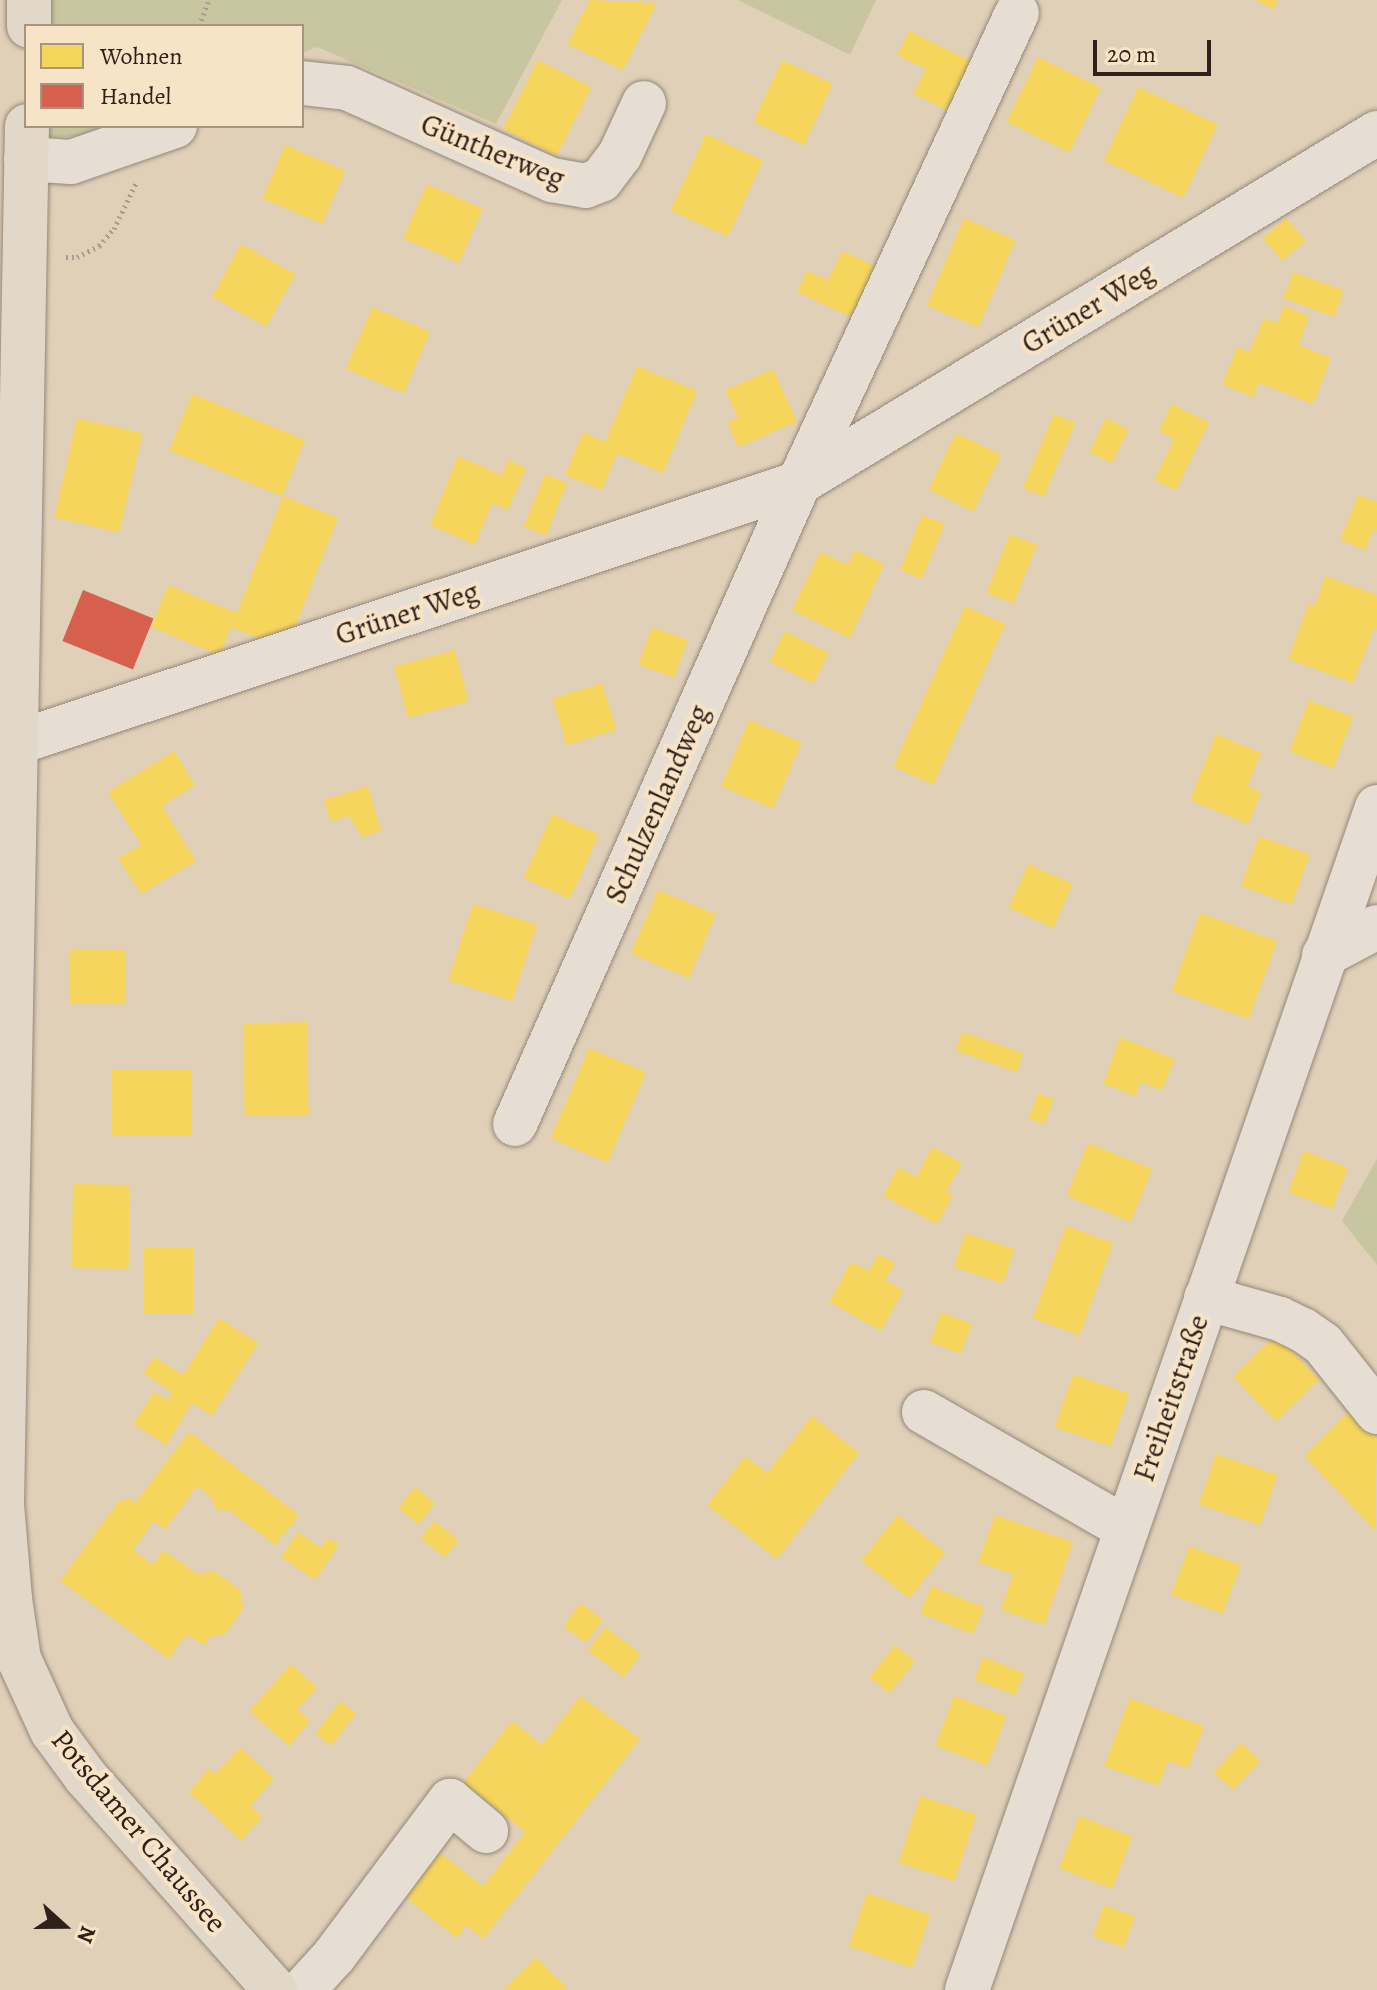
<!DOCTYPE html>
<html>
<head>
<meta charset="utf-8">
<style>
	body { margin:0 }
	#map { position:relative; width:1377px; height:1990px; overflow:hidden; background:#e1d0b8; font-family:Alegreya,serif }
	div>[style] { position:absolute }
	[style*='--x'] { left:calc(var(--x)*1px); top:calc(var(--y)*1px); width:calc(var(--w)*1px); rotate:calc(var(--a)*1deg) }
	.green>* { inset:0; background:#c8c6a0 }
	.homes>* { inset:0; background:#f6d55c; transform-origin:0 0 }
	.shops>* { inset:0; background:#d6604d; transform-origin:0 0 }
	.path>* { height:5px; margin-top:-2.5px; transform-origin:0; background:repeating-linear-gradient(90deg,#a69d93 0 2px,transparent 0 6px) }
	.roads { filter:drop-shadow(0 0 2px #94887a) drop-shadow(0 0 2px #94887a) }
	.minor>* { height:44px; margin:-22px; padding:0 22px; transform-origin:22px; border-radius:22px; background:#e6ded2 }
	.major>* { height:44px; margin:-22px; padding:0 22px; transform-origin:22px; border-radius:22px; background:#e2d8ca }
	span { translate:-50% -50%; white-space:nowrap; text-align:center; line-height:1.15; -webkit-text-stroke:8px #f7e3c6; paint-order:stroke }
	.street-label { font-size:30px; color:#30201a }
	.legend { position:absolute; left:24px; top:24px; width:280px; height:104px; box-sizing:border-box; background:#f7e3c6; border:2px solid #a79581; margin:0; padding:10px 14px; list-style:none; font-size:24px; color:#30201a }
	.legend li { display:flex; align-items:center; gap:16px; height:40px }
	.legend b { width:40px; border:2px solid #a79581 }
	.north { position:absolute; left:24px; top:1886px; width:80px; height:80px; -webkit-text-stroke:6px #f7e3c6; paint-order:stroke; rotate:111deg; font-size:22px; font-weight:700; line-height:32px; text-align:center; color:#30201a }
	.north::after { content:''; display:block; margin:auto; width:28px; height:36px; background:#30201a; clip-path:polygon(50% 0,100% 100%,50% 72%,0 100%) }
	.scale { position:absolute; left:1093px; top:40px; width:118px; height:36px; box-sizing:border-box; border:4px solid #30201a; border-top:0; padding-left:10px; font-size:24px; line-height:28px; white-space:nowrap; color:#30201a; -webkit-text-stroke:6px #f7e3c6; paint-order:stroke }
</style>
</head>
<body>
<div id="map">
	<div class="green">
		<i style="clip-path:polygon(52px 0,562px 0,496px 124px,317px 47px,302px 53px,302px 26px,50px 26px)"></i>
		<i style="clip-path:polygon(738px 0,876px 0,850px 55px)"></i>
		<i style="clip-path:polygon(43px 126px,118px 126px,82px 136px,42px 137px)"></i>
		<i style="clip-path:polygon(1377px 1159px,1377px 1265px,1342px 1221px)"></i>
	</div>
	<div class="homes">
		<i style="clip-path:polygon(590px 0,657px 3px,623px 70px,567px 44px)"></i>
		<i style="clip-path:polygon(1255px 0,1278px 0,1274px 9px)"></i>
		<i style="clip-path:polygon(909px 31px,975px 63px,951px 112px,913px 94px,926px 69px,897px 55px)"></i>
		<i style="left:1038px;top:57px;width:70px;height:72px;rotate:26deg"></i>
		<i style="left:538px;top:60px;width:60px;height:77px;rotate:27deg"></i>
		<i style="left:782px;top:60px;width:56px;height:68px;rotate:25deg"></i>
		<i style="left:1138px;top:87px;width:88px;height:81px;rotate:25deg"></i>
		<i style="left:706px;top:134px;width:63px;height:84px;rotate:25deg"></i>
		<i style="left:285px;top:145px;width:65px;height:58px;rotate:23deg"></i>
		<i style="left:427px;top:184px;width:61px;height:59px;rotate:24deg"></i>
		<i style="left:964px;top:218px;width:56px;height:95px;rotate:23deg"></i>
		<i style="left:1286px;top:218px;width:30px;height:31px;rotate:49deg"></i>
		<i style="left:241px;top:244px;width:62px;height:60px;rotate:29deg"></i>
		<i style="clip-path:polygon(842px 251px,882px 269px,858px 320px,797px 292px,807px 271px,828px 280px)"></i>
		<i style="left:1293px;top:272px;width:54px;height:28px;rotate:20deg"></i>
		<i style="clip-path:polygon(1284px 306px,1309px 316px,1299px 345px,1331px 358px,1313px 404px,1259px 383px,1253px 397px,1222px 384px,1237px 347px,1249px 352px,1264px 318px,1277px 323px)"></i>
		<i style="left:372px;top:307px;width:63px;height:67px;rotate:23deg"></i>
		<i style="clip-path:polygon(637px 366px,697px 391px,663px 473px,617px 453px,602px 490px,565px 475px,583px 432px,605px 442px)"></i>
		<i style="clip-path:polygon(773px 369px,797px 422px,738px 447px,727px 422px,738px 418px,725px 390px)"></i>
		<i style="left:192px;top:394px;width:122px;height:61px;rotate:22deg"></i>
		<i style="clip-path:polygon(1171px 404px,1209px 422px,1176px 490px,1154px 480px,1174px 439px,1159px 431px)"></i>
		<i style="left:1054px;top:414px;width:23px;height:80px;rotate:23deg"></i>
		<i style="left:77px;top:418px;width:67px;height:102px;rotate:13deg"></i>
		<i style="left:1106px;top:418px;width:25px;height:38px;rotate:26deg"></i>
		<i style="left:956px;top:433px;width:50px;height:63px;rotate:26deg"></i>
		<i style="clip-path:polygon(458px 456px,502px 475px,508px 460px,526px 468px,508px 510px,492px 503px,475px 545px,430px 525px)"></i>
		<i style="left:545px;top:474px;width:24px;height:57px;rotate:22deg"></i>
		<i style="clip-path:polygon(1358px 495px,1377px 502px,1377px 531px,1373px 530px,1365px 550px,1340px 540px)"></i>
		<i style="clip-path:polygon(283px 496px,338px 518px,286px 649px,231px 627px,220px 655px,151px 627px,168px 585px,237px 613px)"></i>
		<i style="left:922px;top:515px;width:24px;height:59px;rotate:22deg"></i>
		<i style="left:1010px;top:534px;width:29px;height:63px;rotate:22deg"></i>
		<i style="clip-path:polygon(855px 550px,884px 564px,850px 638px,792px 610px,820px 552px,848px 565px)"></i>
		<i style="clip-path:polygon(1325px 576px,1377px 595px,1377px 630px,1374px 628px,1353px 683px,1288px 659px,1309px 603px,1315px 606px)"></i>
		<i style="left:965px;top:606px;width:44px;height:176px;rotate:24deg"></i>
		<i style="left:652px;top:627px;width:38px;height:40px;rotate:20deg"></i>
		<i style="left:785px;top:631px;width:49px;height:34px;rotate:27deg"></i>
		<i style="left:455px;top:650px;width:53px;height:63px;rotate:75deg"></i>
		<i style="left:602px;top:683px;width:49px;height:52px;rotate:73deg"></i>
		<i style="left:1309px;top:700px;width:47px;height:55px;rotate:21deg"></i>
		<i style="left:749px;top:720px;width:57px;height:72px;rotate:23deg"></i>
		<i style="clip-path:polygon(1216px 734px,1261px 753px,1247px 786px,1261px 792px,1248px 824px,1190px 800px)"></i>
		<i style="clip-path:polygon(174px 751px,195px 785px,162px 806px,196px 861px,141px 894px,118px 858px,141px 845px,108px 792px)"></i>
		<i style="clip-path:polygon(368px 786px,381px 831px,362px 837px,349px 816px,330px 821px,324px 800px)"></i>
		<i style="left:552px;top:814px;width:51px;height:70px;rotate:24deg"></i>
		<i style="left:1259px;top:836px;width:54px;height:53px;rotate:20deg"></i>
		<i style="left:1028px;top:864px;width:49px;height:48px;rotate:24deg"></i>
		<i style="left:658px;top:890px;width:63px;height:69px;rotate:23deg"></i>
		<i style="left:473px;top:904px;width:67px;height:80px;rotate:18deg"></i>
		<i style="left:1200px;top:913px;width:82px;height:83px;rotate:20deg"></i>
		<i style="left:70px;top:949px;width:56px;height:54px"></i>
		<i style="left:307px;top:1022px;width:93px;height:64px;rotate:89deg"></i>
		<i style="left:962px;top:1032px;width:65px;height:20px;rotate:19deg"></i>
		<i style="clip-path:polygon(1120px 1037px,1175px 1059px,1162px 1090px,1140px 1082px,1136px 1096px,1103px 1084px)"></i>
		<i style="left:589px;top:1048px;width:62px;height:98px;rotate:23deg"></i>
		<i style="left:192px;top:1069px;width:66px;height:80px;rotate:90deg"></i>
		<i style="left:1038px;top:1093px;width:17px;height:27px;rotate:21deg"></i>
		<i style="left:1088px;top:1143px;width:69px;height:57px;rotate:22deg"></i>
		<i style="clip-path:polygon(932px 1147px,962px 1163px,946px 1192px,953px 1195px,937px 1224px,883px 1196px,898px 1167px,916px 1177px)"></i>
		<i style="left:1304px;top:1151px;width:47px;height:44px;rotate:21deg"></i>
		<i style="left:73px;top:1184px;width:57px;height:84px;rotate:1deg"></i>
		<i style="left:1066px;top:1226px;width:50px;height:98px;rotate:20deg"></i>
		<i style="left:965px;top:1233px;width:52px;height:36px;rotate:18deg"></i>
		<i style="left:144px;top:1248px;width:49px;height:66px"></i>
		<i style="clip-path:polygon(878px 1254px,895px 1263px,885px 1280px,903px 1290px,881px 1331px,829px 1302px,851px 1262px,869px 1271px)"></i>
		<i style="left:941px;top:1312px;width:33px;height:32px;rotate:21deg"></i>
		<i style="clip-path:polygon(219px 1318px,258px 1343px,212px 1416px,192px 1403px,166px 1445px,133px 1424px,154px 1392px,168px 1400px,172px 1392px,143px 1373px,154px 1357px,183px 1375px)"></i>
		<i style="left:1276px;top:1335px;width:62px;height:60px;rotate:46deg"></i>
		<i style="left:1073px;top:1374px;width:59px;height:56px;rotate:19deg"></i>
		<i style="clip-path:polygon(1350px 1410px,1377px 1438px,1375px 1530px,1304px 1456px)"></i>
		<i style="clip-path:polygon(812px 1416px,859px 1453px,777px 1559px,707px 1505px,745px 1456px,767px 1473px)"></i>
		<i style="clip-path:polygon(189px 1432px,299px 1515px,275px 1545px,230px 1511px,216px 1509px,210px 1496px,197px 1486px,165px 1529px,153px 1521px,133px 1550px,153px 1565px,163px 1550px,197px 1574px,214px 1571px,240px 1590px,243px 1608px,225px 1634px,209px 1637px,205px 1645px,186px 1635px,169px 1659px,60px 1581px,118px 1502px,129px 1498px,135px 1503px)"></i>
		<i style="left:1216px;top:1454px;width:65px;height:53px;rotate:19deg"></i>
		<i style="left:415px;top:1487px;width:26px;height:27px;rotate:39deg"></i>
		<i style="left:897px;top:1515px;width:61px;height:58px;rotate:38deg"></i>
		<i style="clip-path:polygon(995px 1515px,1073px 1542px,1044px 1625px,1001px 1610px,1013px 1574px,978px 1562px)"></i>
		<i style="left:434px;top:1521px;width:31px;height:22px;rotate:38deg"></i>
		<i style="clip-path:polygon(298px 1532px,321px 1548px,328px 1538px,339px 1545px,315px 1580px,281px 1557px)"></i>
		<i style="left:1189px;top:1546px;width:55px;height:52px;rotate:20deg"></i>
		<i style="left:931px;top:1586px;width:57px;height:29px;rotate:22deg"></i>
		<i style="left:580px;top:1603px;width:28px;height:29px;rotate:35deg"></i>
		<i style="left:605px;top:1627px;width:45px;height:29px;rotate:37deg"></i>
		<i style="left:895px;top:1645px;width:26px;height:41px;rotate:39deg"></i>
		<i style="left:983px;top:1657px;width:44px;height:24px;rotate:21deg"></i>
		<i style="clip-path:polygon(291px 1664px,317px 1688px,297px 1709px,310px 1721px,289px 1746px,249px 1711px)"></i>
		<i style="clip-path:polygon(580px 1696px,640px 1739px,483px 1939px,466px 1925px,457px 1938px,398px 1892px,433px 1848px,483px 1886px,525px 1832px,463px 1783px,512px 1721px,542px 1745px)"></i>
		<i style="left:954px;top:1696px;width:56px;height:53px;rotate:21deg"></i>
		<i style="clip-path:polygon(1130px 1698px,1204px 1726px,1188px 1768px,1168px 1761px,1158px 1786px,1104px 1766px)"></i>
		<i style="left:340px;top:1701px;width:20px;height:41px;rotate:37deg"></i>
		<i style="left:1241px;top:1743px;width:26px;height:40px;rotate:43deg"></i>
		<i style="clip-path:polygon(240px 1747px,274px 1779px,250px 1806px,262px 1817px,241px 1841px,189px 1792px,209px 1769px,215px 1774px)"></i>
		<i style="left:920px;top:1796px;width:59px;height:70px;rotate:18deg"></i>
		<i style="left:1079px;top:1816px;width:57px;height:56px;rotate:21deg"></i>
		<i style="left:867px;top:1893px;width:67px;height:56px;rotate:19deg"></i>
		<i style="left:1104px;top:1905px;width:33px;height:33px;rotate:20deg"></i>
		<i style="clip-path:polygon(536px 1957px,569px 1990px,503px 1990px)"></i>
	</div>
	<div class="shops">
		<i style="left:83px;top:590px;width:76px;height:55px;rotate:22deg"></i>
	</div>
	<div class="path">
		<i style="--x:199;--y:26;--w:28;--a:-69"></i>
		<i style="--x:66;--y:257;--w:11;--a:0"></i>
		<i style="--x:77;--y:257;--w:25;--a:-27"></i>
		<i style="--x:99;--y:246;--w:23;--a:-49"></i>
		<i style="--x:114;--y:229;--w:51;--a:-64.4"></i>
	</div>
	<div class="roads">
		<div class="minor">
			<i style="--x:302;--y:83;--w:45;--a:6.3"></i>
			<i style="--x:347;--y:88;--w:225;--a:24.2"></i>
			<i style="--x:552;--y:180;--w:34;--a:10"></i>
			<i style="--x:585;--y:186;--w:17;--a:-21"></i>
			<i style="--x:601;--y:180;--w:31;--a:-53"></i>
			<i style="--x:620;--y:155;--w:57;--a:-65.2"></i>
			<i style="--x:26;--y:159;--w:45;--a:3.8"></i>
			<i style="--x:71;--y:162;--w:110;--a:-19.1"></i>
			<i style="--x:2;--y:776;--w:36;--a:-67"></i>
			<i style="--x:16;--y:743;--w:825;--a:-18.37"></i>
			<i style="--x:799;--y:483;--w:676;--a:-31.2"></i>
			<i style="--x:1324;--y:955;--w:60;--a:-27.8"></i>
			<i style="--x:515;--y:1124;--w:701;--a:-66.1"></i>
			<i style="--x:799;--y:483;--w:518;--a:-65.12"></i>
			<i style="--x:1206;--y:1298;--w:77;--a:15.8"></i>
			<i style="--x:1280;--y:1319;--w:25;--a:26"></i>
			<i style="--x:1303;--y:1330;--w:24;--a:35"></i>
			<i style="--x:1323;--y:1344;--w:87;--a:51.5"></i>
			<i style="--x:924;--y:1412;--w:233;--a:29.9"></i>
			<i style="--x:303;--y:1990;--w:46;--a:-47.6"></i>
			<i style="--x:334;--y:1956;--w:194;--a:-53.2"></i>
			<i style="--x:450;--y:1801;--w:47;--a:39.8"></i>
			<i style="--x:967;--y:1990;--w:1252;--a:-70.88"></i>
		</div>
		<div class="major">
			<i style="--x:29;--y:26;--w:26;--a:-90"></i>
			<i style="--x:27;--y:126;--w:1379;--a:91.04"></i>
			<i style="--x:2;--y:1505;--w:94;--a:85.1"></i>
			<i style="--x:10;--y:1599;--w:61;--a:81.5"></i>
			<i style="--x:19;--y:1659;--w:79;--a:65.4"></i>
			<i style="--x:52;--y:1731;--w:56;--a:53.7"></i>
			<i style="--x:85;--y:1776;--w:286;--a:48.4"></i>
		</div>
	</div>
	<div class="street-label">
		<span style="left:493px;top:151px;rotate:22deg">Güntherweg</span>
		<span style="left:1088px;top:308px;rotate:-31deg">Grüner Weg</span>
		<span style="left:407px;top:613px;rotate:-18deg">Grüner Weg</span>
		<span style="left:657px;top:804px;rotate:-66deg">Schulzenlandweg</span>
		<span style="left:1171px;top:1398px;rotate:-71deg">Freiheitstraße</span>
		<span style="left:139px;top:1831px;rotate:50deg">Potsdamer Chaussee</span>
	</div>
	<ul class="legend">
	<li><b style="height:22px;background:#f6d55c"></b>Wohnen</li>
	<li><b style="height:22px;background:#d6604d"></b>Handel</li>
	</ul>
	<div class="north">N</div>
	<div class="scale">20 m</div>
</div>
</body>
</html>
